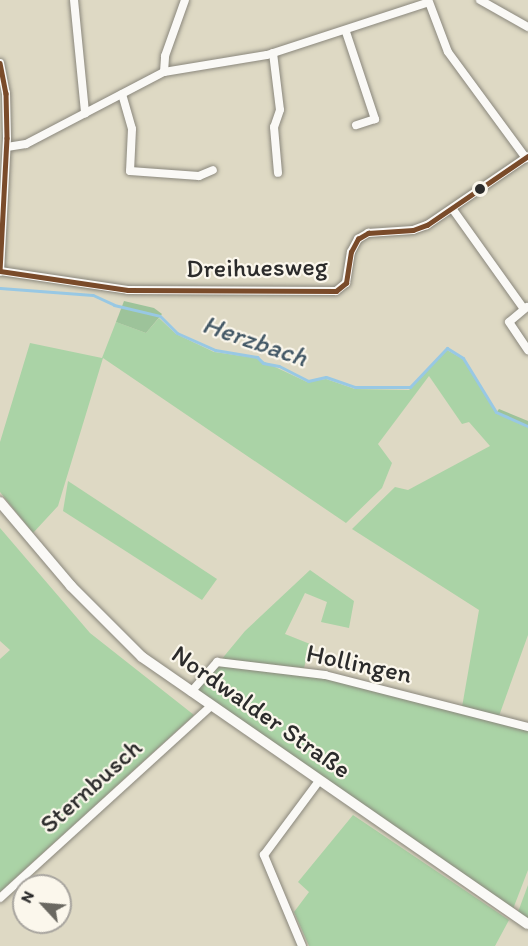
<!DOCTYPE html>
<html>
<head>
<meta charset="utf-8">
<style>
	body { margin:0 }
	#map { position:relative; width:528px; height:946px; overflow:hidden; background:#ded9c4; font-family:Itim,sans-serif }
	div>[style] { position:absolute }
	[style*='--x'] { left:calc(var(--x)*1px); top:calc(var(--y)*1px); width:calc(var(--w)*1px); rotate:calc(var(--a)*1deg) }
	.green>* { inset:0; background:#aad3a6 }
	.forest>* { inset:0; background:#9dc39a }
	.stream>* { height:3px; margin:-1.5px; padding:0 1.5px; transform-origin:1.5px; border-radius:1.5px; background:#98c8e4 }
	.roads { filter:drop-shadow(0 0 2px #8a877c) drop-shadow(0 0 2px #8a877c) }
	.street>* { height:8px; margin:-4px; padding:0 4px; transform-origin:4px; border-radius:4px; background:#faf9f6 }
	.secondary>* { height:10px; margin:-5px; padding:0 5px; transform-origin:5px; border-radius:5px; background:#faf9f6 }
	.bus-1>* { height:4.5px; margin:-2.25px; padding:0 2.25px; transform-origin:2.25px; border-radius:2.25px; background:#7a4b2a }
	.dots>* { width:16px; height:16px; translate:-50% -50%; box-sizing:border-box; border:3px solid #fbf7ec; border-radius:50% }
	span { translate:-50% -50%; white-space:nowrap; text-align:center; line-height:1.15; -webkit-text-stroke:4.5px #fbf7ec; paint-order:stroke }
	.street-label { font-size:26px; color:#2b2b2b }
	.water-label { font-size:27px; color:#435866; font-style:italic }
	.north { position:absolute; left:12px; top:874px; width:60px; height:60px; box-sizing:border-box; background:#fbf7ec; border:2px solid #a8a59f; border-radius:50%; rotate:296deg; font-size:16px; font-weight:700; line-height:24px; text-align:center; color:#2b2b2b }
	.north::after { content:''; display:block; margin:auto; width:21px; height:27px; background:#6a6861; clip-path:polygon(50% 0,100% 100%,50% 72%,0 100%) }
</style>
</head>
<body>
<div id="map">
	<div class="green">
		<i style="clip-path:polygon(159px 318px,176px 334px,214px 352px,256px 358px,307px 382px,326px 379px,355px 389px,409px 390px,447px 350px,463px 359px,496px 413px,528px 428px,528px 635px,499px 716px,462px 707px,479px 610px,352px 529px,395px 487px,408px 490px,490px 446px,469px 422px,462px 424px,429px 376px,378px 444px,392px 463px,382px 488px,346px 523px,103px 358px,58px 506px,33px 533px,0 492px,0 442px,30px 343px,102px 358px,116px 322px,146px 333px)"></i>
		<i style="clip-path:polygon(68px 481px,217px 579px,202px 600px,63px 511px)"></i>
		<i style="clip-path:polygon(0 528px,90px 633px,194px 715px,0 892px,0 659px,10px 650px,0 641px)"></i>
		<i style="clip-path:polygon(310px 570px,354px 601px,349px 628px,321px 622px,327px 602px,305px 593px,285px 634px,310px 644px,304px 668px,221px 660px,245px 631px)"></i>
		<i style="clip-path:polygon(218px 666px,326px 678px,528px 729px,528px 870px,513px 909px,197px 690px)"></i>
		<i style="clip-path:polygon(353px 815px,509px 920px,495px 946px,309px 946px,294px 912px,309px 892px,298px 882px)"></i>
		<i style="clip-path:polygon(528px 885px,528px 919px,518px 912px)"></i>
	</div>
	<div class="forest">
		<i style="clip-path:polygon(124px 301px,154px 308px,162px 314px,146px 333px,116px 322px)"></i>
		<i style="clip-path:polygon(499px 409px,528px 421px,528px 428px,496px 413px)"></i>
	</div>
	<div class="stream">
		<i style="--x:0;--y:288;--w:93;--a:4.3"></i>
		<i style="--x:93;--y:295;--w:23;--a:25"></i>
		<i style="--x:114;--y:305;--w:47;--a:13.4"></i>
		<i style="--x:160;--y:316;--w:24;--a:45"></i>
		<i style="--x:177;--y:333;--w:42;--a:24.1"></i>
		<i style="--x:215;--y:350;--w:43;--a:9.5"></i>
		<i style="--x:257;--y:357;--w:8;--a:45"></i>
		<i style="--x:263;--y:363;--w:16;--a:11"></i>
		<i style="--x:279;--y:366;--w:33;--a:27"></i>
		<i style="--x:308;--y:381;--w:18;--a:-13"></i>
		<i style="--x:326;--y:377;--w:31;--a:19"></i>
		<i style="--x:355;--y:387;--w:55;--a:0"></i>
		<i style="--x:410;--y:387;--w:54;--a:-46.5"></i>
		<i style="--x:447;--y:348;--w:19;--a:32"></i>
		<i style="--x:463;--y:358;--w:63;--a:58.6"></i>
		<i style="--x:496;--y:412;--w:35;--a:24"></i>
	</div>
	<div class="roads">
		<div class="street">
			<i style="--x:74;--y:0;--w:114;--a:84.4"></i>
			<i style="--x:480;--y:0;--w:55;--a:29.4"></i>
			<i style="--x:346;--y:32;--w:92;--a:71.6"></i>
			<i style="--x:375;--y:119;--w:20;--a:162"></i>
			<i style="--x:273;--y:53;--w:57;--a:83"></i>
			<i style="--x:280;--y:110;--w:18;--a:109"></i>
			<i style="--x:274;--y:127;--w:46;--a:85"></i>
			<i style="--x:0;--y:63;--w:31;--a:79"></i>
			<i style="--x:6;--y:93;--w:45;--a:88.7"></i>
			<i style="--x:7;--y:138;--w:134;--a:93"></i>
			<i style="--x:164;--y:72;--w:16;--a:-86"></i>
			<i style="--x:165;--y:56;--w:59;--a:-70.3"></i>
			<i style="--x:122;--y:94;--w:36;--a:74"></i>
			<i style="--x:132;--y:129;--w:42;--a:92.7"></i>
			<i style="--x:130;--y:171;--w:69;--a:4.1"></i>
			<i style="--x:199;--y:176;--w:15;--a:-23"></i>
			<i style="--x:7;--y:147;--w:19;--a:-9"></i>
			<i style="--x:26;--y:144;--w:156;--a:-27.6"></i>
			<i style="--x:164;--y:72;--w:104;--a:-9.4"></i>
			<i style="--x:267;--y:55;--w:170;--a:-18.1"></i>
			<i style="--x:429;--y:2;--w:53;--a:69.2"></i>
			<i style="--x:448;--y:52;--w:132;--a:53.7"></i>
			<i style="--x:454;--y:211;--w:120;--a:54.5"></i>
			<i style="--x:0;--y:271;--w:129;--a:8.4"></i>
			<i style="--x:128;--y:290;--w:208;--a:0.3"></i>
			<i style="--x:336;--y:291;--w:13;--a:-39"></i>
			<i style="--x:346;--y:283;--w:31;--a:-81"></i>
			<i style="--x:351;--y:252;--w:15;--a:-62"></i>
			<i style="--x:358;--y:239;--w:12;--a:-31"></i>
			<i style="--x:368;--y:233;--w:45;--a:-3.8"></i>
			<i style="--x:413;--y:230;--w:15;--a:-20"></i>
			<i style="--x:427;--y:225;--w:122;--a:-34.3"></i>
			<i style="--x:527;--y:307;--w:23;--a:140"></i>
			<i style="--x:509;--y:322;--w:34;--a:56"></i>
			<i style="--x:191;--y:692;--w:40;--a:-49"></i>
			<i style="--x:217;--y:662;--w:109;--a:6.9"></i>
			<i style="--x:325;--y:675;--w:210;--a:14.4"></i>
			<i style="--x:0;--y:898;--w:285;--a:-42.3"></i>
			<i style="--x:302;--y:946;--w:99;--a:-112.7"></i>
			<i style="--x:264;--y:855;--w:92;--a:-53.4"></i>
		</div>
		<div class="secondary">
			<i style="--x:0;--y:502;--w:110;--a:49.8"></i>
			<i style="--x:71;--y:586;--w:100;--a:45"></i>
			<i style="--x:142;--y:657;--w:469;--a:34.7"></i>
		</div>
	</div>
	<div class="bus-1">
		<i style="--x:0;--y:63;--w:31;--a:79"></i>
		<i style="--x:6;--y:93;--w:45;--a:88.7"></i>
		<i style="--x:7;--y:138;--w:133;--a:93"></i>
		<i style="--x:0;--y:271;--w:129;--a:8.4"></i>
		<i style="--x:128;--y:290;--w:208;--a:0.3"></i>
		<i style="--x:336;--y:291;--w:13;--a:-39"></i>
		<i style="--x:346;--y:283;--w:31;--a:-81"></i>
		<i style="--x:351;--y:252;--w:15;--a:-62"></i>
		<i style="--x:358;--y:239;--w:12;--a:-31"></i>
		<i style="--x:368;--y:233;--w:45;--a:-3.8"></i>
		<i style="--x:413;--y:230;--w:15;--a:-20"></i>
		<i style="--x:427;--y:225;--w:122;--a:-34.3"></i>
	</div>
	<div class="dots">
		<i style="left:480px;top:189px;background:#2b2b2b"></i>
	</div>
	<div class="street-label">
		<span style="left:257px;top:268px;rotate:-1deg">Dreihuesweg</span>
		<span style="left:359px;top:664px;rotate:12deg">Hollingen</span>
		<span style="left:261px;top:712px;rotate:35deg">Nordwalder Straße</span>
		<span style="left:91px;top:786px;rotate:-42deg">Sternbusch</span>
	</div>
	<div class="water-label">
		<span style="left:255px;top:340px;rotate:19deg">Herzbach</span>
	</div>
	<div class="north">N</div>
</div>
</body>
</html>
